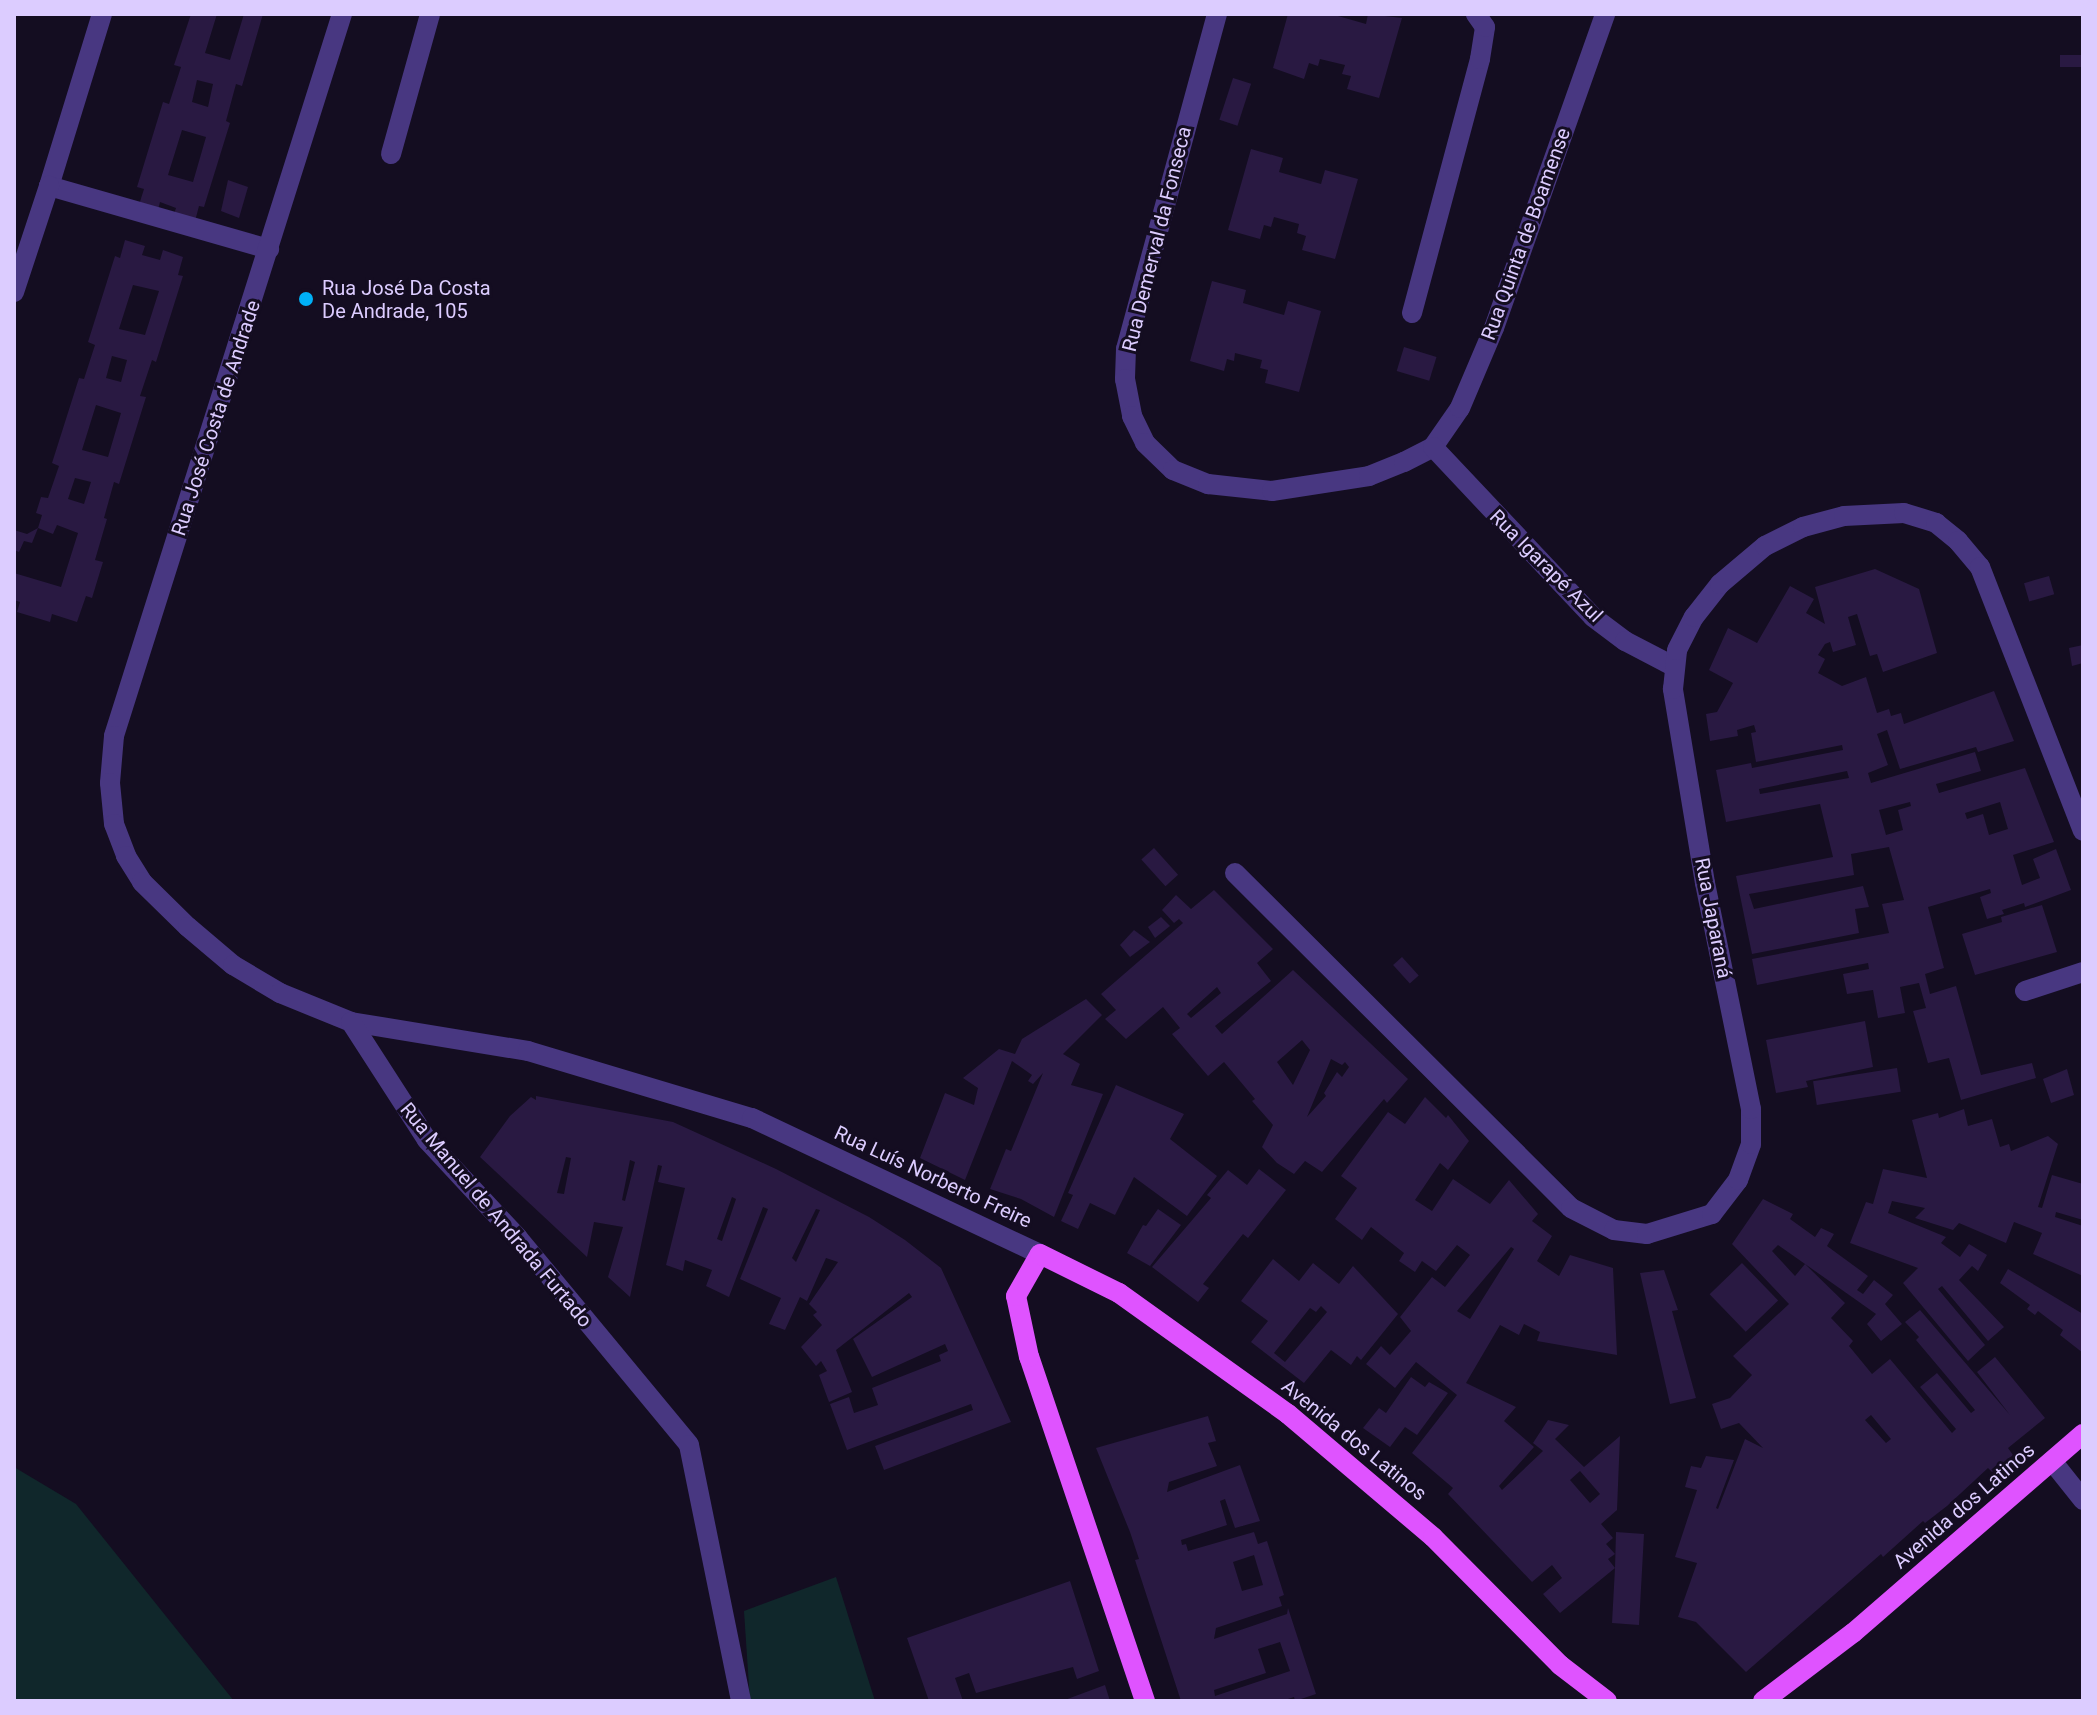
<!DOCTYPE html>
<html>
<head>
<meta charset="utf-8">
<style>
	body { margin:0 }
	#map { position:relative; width:2097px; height:1715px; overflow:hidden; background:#140d21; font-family:Roboto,sans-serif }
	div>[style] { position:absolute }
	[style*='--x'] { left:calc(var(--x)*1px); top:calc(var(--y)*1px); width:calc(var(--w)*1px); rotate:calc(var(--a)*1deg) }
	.green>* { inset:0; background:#10272b }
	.building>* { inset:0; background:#291942; transform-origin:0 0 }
	.minor>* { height:20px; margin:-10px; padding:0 10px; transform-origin:10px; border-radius:10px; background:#483781 }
	.major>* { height:20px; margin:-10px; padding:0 10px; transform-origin:10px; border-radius:10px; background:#df53ff }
	.dots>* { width:22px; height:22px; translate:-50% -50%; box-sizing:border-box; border:4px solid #140d21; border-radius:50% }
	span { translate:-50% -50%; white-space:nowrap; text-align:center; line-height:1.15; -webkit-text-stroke:6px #140d21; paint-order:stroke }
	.street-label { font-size:20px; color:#dcccff }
	.poi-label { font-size:20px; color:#dcccff }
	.left { translate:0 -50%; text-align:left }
	.frame { position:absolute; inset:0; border:16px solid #dcccff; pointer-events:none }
</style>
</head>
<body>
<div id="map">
	<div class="green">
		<i style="clip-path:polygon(14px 1467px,76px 1504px,234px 1701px,14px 1701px)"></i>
		<i style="clip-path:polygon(836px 1577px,875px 1701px,750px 1701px,744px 1611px)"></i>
	</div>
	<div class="building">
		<i style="clip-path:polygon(evenodd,191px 14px,217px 14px,205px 53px,230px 60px,244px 14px,263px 14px,242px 86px,236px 84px,226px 121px,230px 123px,204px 207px,199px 206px,194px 225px,173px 217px,176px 208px,160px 202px,157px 214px,138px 208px,144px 189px,137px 187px,163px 102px,169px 104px,181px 67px,174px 65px,191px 14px,197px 80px,213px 84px,208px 107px,192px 102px,197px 80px,191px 14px,182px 130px,206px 137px,193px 182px,168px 175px,182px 130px)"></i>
		<i style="clip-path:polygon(1288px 14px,1331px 14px,1366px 24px,1368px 14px,1402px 18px,1379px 98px,1347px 89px,1351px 76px,1342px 74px,1345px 65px,1320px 59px,1318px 66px,1309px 63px,1304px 79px,1273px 68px)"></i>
		<i style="left:2083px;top:55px;width:12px;height:23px;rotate:90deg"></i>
		<i style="left:1233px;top:78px;width:19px;height:44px;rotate:18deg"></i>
		<i style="clip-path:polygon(1251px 149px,1283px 158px,1279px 172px,1321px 184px,1325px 170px,1358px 179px,1335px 259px,1302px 250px,1306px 236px,1297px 233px,1299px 224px,1274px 217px,1271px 227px,1264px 225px,1260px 239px,1228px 230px)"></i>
		<i style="clip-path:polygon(228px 180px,248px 187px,239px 218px,221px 211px)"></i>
		<i style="clip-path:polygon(evenodd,125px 240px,145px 246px,142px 255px,160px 260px,163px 250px,183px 257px,178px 275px,183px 276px,156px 362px,152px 360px,140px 396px,146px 397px,119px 484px,114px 482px,104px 518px,107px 519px,95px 560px,103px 562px,92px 598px,86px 596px,77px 622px,52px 614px,50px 622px,17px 612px,20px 602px,14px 600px,14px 573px,61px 587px,78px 533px,57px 525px,53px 534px,38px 528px,42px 515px,36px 513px,41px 497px,48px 498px,59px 466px,52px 463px,79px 378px,84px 379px,95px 345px,88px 342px,115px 256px,120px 258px,125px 240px,133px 285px,159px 291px,145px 335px,119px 329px,133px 285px,125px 240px,112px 356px,127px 360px,121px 382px,106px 378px,112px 356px,125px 240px,96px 405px,121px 413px,108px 457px,82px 450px,96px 405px,125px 240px,75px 478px,91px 482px,84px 504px,68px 499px,75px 478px)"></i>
		<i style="clip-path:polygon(1212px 281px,1246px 290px,1243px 303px,1284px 315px,1288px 301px,1321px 311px,1299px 392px,1265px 383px,1268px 370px,1260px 368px,1262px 360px,1235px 353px,1234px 361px,1227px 359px,1224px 371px,1190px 361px)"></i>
		<i style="left:1404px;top:347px;width:34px;height:25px;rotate:17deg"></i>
		<i style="clip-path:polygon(38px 528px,32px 543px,24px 541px,19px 552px,14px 550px,14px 530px,27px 534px)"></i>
		<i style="clip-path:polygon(evenodd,1875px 569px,1919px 589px,1937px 653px,1883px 672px,1877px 654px,1870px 656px,1857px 614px,1848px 617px,1856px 645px,1833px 652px,1830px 642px,1825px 644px,1818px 655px,1825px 659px,1818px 673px,1842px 686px,1866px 677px,1877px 713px,1889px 709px,1891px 716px,1901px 713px,1904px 724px,1994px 691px,2014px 741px,1978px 752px,1976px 747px,1900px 769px,1887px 730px,1877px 734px,1888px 765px,1868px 773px,1871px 783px,1975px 752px,1981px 771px,1936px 784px,1939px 793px,2025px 768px,2054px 842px,2013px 855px,2022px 885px,2040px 878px,2033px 859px,2056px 849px,2071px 890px,2025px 907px,2024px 903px,2002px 910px,2004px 914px,1987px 919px,1980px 897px,1991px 893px,1990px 889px,1928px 907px,1944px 968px,1925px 974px,1930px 994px,1956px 986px,1981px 1075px,2032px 1063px,2036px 1078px,1961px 1100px,1949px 1058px,1928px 1063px,1913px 1011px,1926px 1008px,1919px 983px,1900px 987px,1905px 1013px,1878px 1018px,1873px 990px,1847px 994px,1843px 974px,1869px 969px,1868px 963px,1757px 985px,1752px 959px,1889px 933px,1882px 904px,1904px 900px,1889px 847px,1851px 854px,1854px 875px,1749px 894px,1754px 909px,1863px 886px,1869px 907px,1855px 909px,1859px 933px,1752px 954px,1736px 876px,1833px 857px,1820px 804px,1726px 822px,1716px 770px,1751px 763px,1752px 768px,1843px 750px,1842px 745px,1756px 762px,1751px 733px,1756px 732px,1754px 725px,1737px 730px,1738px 736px,1710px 741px,1706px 714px,1717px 712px,1733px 683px,1709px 670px,1728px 628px,1757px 643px,1790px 586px,1814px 599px,1806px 613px,1825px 624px,1815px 587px,1875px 569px,1847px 771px,1849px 778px,1760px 794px,1759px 789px,1847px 771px,1875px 569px,1910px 802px,1911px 806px,1898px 810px,1903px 830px,1886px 835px,1879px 810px,1910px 802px,1875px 569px,2000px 802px,2008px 829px,1989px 835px,1983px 814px,1967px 819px,1965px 813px,2000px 802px)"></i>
		<i style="left:2049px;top:576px;width:19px;height:26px;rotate:74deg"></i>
		<i style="clip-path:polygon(2083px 645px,2083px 663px,2072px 666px,2069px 648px)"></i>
		<i style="left:1154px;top:848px;width:36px;height:17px;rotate:48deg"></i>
		<i style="clip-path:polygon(evenodd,1214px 890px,1273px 949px,1257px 963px,1271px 981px,1215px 1026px,1220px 1032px,1222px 1034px,1293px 970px,1408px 1079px,1387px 1103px,1384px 1099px,1322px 1172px,1305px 1161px,1294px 1174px,1277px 1163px,1262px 1147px,1273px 1125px,1252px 1101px,1255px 1099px,1224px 1062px,1208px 1076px,1172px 1034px,1180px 1028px,1163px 1007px,1126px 1039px,1105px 1019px,1116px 1010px,1101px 994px,1183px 923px,1179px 919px,1174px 923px,1162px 910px,1176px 895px,1191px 909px,1214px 890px,1217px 987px,1221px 993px,1191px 1018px,1187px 1014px,1217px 987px,1214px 890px,1302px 1040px,1310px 1050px,1293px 1085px,1277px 1062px,1302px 1040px,1214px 890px,1331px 1059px,1342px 1065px,1345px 1062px,1349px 1067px,1342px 1077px,1337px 1072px,1324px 1093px,1326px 1096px,1307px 1117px,1331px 1059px)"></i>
		<i style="clip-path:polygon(2042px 905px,2057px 952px,1975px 975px,1962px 934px,2002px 922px,2001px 917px)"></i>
		<i style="clip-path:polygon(1161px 917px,1170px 926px,1155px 938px,1148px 927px)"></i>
		<i style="clip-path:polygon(1134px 930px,1150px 942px,1130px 957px,1120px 945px)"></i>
		<i style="left:1402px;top:957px;width:25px;height:12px;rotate:48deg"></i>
		<i style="clip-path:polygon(1086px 999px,1102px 1015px,1063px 1054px,1080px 1064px,1071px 1085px,1103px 1094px,1054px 1217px,1021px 1199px,990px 1189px,1006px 1149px,1011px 1151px,1043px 1073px,1033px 1084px,1028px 1081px,1032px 1075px,1012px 1061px,965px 1180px,920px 1158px,945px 1093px,974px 1105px,978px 1088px,963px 1078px,999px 1049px,1015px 1054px,1022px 1039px)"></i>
		<i style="clip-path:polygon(1865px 1021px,1873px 1067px,1806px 1081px,1808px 1087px,1776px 1093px,1766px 1040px)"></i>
		<i style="left:1897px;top:1068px;width:24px;height:85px;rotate:81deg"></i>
		<i style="clip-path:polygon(2067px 1069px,2074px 1095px,2051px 1103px,2043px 1079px)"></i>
		<i style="clip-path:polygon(1116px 1085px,1184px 1114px,1170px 1139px,1217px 1176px,1187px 1216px,1134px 1177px,1115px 1215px,1090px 1203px,1078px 1229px,1061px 1221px,1073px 1195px,1068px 1193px)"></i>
		<i style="clip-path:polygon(evenodd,536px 1096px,673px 1122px,776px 1169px,869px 1217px,905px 1240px,941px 1268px,1011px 1422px,884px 1470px,875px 1446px,973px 1410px,971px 1404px,847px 1450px,830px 1404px,849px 1397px,854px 1413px,878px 1405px,872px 1388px,941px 1361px,939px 1355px,948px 1351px,945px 1344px,872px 1377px,853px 1339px,912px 1297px,909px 1293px,836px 1350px,852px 1392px,829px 1402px,819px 1375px,827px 1371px,821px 1361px,816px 1366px,801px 1347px,822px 1325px,813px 1315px,817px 1312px,809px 1304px,838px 1262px,826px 1258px,807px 1301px,800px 1297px,785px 1330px,769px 1324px,781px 1298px,740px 1279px,768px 1209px,763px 1207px,729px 1297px,706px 1286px,712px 1270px,685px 1260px,683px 1271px,666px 1265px,685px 1188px,658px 1182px,662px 1166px,658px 1165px,630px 1297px,608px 1277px,623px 1227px,594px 1222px,587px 1257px,480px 1157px,510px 1116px,531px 1097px,536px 1100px,536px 1096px,566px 1157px,571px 1158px,564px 1194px,557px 1193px,566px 1157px,536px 1096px,630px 1160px,635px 1162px,625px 1201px,622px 1200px,630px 1160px,536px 1096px,732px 1197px,736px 1199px,722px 1241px,717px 1239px,732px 1197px,536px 1096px,816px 1209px,820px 1210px,796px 1262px,792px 1258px,816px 1209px)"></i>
		<i style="clip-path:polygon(evenodd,1425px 1097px,1446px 1118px,1448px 1115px,1469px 1141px,1448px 1170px,1440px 1163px,1415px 1200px,1432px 1211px,1453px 1179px,1490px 1204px,1509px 1180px,1538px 1214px,1532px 1221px,1552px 1236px,1537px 1261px,1559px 1276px,1570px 1255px,1613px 1268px,1617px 1355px,1537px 1341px,1540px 1332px,1524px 1324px,1519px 1335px,1500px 1325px,1466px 1383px,1516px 1407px,1504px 1421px,1534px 1447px,1499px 1486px,1502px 1490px,1543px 1451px,1533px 1443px,1548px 1420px,1569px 1425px,1555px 1439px,1584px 1467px,1620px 1436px,1617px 1510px,1601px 1524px,1613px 1538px,1606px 1544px,1615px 1554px,1608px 1559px,1615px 1568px,1616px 1532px,1644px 1534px,1639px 1625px,1612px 1623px,1615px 1568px,1560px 1613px,1543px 1594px,1562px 1578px,1552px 1565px,1532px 1582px,1448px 1494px,1453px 1488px,1412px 1453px,1457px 1395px,1416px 1362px,1395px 1388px,1366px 1364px,1381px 1346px,1390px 1355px,1411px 1331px,1400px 1317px,1432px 1277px,1445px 1287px,1470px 1255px,1457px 1245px,1436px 1271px,1422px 1261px,1415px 1272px,1399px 1261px,1404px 1253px,1371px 1227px,1362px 1240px,1335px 1219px,1357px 1188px,1341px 1176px,1388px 1112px,1405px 1124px,1425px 1097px,1511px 1247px,1514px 1249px,1470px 1319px,1457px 1311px,1511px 1247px,1425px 1097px,1580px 1471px,1600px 1494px,1590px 1503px,1570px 1480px,1580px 1471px)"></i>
		<i style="clip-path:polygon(1964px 1109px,1968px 1126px,1992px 1119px,2000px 1147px,2009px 1144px,2011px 1151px,2048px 1136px,2058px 1144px,2038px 1207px,2042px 1208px,2052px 1175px,2083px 1184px,2083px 1220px,2056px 1212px,2055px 1217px,2083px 1226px,2083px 1276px,2033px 1254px,2042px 1233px,2014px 1222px,2006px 1243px,1959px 1223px,1953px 1230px,1915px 1218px,1925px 1208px,1892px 1201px,1888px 1213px,1946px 1237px,1941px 1243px,1960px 1257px,1969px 1244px,1987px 1255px,1978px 1271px,1972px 1266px,1959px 1280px,2004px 1327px,1988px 1341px,1942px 1286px,1938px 1289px,1985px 1345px,1968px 1361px,1903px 1283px,1918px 1268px,1850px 1243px,1866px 1202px,1873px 1204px,1883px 1169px,1927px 1178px,1912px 1120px,1938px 1113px,1939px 1118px)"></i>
		<i style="clip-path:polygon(1259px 1169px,1286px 1190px,1248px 1238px,1243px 1234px,1203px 1284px,1209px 1288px,1198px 1302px,1152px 1267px,1211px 1198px,1207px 1195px,1228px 1170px,1247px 1185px)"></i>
		<i style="clip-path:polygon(evenodd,1763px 1199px,1793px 1214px,1790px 1219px,1815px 1237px,1821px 1228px,1834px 1234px,1827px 1246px,1868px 1276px,1857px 1290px,1863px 1294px,1874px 1280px,1893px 1295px,1885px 1304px,1902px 1324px,1881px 1341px,1867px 1324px,1876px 1314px,1852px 1297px,1778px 1245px,1772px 1251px,1795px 1276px,1805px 1264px,1845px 1303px,1831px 1318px,1853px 1341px,1849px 1346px,1872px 1374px,1890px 1359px,1952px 1433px,1956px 1429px,1920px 1387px,1937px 1373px,1971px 1413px,1975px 1410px,1916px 1340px,1919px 1337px,1905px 1322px,1920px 1310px,2010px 1415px,1977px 1372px,1995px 1357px,2045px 1418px,2008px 1448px,2013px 1455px,1992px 1472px,1988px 1468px,1947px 1506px,1925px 1523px,1923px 1521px,1883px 1557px,1881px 1554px,1746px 1672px,1696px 1622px,1678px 1617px,1697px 1563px,1675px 1557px,1697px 1490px,1685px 1487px,1691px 1466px,1701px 1468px,1706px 1456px,1734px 1460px,1716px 1508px,1718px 1509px,1745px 1439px,1763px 1448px,1739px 1423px,1721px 1429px,1712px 1404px,1730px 1398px,1752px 1375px,1733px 1356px,1789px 1304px,1732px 1244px,1763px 1199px,1871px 1415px,1891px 1439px,1886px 1443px,1865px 1420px,1871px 1415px)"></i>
		<i style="clip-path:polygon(1158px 1209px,1181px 1225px,1150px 1266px,1127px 1253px,1143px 1225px,1146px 1226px)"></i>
		<i style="clip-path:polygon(evenodd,1273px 1259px,1299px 1281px,1313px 1263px,1339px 1284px,1353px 1266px,1398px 1314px,1361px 1360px,1357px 1356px,1351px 1365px,1331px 1350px,1304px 1383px,1251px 1342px,1268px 1321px,1241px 1301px,1273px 1259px,1321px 1306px,1327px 1312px,1285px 1362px,1274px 1353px,1310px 1308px,1316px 1312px,1321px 1306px)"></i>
		<i style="left:1742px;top:1263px;width:52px;height:45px;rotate:46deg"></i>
		<i style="clip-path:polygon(2008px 1269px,2083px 1314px,2083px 1353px,2060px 1335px,2063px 1330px,2038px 1311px,2035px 1315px,2027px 1309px,2030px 1305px,2000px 1283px)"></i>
		<i style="clip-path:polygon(1664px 1270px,1678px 1310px,1672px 1311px,1696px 1398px,1670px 1404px,1640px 1273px)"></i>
		<i style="clip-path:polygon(1411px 1377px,1425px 1387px,1429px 1382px,1448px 1393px,1417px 1435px,1405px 1427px,1390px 1447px,1363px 1428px,1379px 1408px,1386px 1413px)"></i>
		<i style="clip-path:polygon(evenodd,1208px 1416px,1216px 1441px,1208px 1443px,1217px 1466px,1169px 1482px,1167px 1492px,1240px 1465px,1260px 1521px,1235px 1528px,1225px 1499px,1220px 1501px,1227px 1525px,1181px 1540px,1182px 1545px,1186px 1544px,1188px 1551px,1254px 1532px,1258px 1544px,1267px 1541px,1284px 1595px,1279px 1597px,1282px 1606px,1216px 1628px,1214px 1639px,1287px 1614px,1288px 1608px,1316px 1694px,1295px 1701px,1294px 1697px,1282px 1701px,1181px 1701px,1135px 1560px,1139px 1559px,1130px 1532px,1096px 1448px,1208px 1416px,1254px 1555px,1263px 1585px,1242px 1591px,1233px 1562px,1254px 1555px,1208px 1416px,1280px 1642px,1290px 1671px,1215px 1696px,1214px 1690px,1266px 1673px,1258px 1649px,1280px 1642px)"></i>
		<i style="clip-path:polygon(1070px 1581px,1099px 1671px,1077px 1679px,1073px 1667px,976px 1693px,969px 1673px,955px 1678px,963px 1701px,929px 1701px,907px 1638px)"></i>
		<i style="clip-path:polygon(1105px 1685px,1110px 1701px,1062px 1701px)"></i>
	</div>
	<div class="minor">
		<i style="--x:102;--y:14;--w:180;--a:107.1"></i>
		<i style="--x:49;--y:186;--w:229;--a:16"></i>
		<i style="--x:342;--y:14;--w:757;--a:107.53"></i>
		<i style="--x:114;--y:736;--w:47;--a:94.9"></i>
		<i style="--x:110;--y:783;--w:41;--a:84.4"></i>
		<i style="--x:114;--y:824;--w:34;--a:69"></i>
		<i style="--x:126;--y:856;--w:31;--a:58"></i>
		<i style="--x:142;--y:882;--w:64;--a:44.4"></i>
		<i style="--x:188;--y:927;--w:59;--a:40.2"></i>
		<i style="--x:233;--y:965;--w:55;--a:30.8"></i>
		<i style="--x:280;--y:993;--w:77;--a:22.2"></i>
		<i style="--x:351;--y:1022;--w:179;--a:9.3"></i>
		<i style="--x:528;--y:1051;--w:234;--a:16.7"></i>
		<i style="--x:752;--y:1118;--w:318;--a:25.3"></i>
		<i style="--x:1217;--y:14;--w:347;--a:105.2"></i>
		<i style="--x:1126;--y:349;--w:30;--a:92"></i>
		<i style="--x:1125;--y:379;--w:38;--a:79"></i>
		<i style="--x:1132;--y:416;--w:30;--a:64"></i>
		<i style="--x:1145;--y:443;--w:39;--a:44"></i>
		<i style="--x:1173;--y:470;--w:38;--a:22"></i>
		<i style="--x:1208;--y:484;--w:64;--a:6.2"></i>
		<i style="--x:1272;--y:491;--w:98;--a:-8.8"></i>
		<i style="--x:1369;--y:476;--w:38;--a:-22"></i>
		<i style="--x:1404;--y:462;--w:33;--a:-27"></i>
		<i style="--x:1433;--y:447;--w:47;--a:-55.3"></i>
		<i style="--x:1460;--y:408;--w:87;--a:-67"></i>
		<i style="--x:1494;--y:328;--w:333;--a:-70.5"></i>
		<i style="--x:391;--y:154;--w:145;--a:-74.4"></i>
		<i style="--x:14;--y:292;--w:112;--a:-71.7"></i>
		<i style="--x:1412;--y:313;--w:263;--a:-75"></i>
		<i style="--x:1480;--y:59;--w:32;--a:-81"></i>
		<i style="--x:1485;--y:27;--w:16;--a:-125"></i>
		<i style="--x:1433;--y:447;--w:233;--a:46.7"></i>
		<i style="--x:1593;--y:617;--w:40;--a:37"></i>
		<i style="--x:1625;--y:641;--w:56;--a:27.5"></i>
		<i style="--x:1235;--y:873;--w:474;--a:44.9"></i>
		<i style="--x:1571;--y:1208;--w:48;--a:27.1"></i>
		<i style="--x:1614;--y:1230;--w:33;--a:7"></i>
		<i style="--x:1647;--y:1234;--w:68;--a:-17.1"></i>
		<i style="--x:1712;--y:1214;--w:43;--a:-52.6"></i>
		<i style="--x:1738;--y:1180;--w:38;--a:-70"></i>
		<i style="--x:1751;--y:1144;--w:35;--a:-90"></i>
		<i style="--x:1751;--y:1109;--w:231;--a:-101.5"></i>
		<i style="--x:1705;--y:883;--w:197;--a:-99.4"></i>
		<i style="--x:1673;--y:689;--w:39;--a:-84"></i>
		<i style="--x:1677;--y:650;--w:37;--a:-63"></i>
		<i style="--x:1694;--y:617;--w:42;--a:-51.8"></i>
		<i style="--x:1720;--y:584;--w:59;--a:-40.2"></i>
		<i style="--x:1765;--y:546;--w:42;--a:-26.6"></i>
		<i style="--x:1803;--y:527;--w:42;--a:-15"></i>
		<i style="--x:1844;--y:516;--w:60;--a:-2.9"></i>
		<i style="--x:1904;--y:513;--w:34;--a:17"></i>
		<i style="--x:1936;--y:523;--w:28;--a:39"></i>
		<i style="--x:1958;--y:541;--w:34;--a:50"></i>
		<i style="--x:1980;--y:567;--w:283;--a:68.7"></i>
		<i style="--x:2025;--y:991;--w:61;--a:-18.1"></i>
		<i style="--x:351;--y:1022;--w:140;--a:57.2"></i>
		<i style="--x:427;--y:1140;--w:134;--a:47.1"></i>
		<i style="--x:518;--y:1238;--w:268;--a:50.4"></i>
		<i style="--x:689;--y:1445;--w:261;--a:78.5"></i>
		<i style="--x:2052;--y:1461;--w:50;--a:51.5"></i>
	</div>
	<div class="major">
		<i style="--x:1145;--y:1701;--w:363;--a:-108.6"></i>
		<i style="--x:1029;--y:1357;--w:62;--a:-102"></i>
		<i style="--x:1016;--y:1296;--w:48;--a:-60.3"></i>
		<i style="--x:1040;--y:1254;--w:88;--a:26.3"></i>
		<i style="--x:1119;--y:1293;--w:208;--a:35.6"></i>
		<i style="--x:1288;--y:1414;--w:190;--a:40.3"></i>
		<i style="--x:1433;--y:1537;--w:180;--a:45.2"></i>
		<i style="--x:1560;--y:1665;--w:59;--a:37.5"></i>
		<i style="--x:1763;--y:1701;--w:113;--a:-37.1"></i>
		<i style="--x:1853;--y:1633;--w:304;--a:-40.9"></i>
	</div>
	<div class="dots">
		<i style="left:306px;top:299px;background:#00b0f7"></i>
	</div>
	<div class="street-label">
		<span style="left:1526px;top:234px;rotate:-70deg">Rua Quinta de Boamense</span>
		<span style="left:1157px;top:239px;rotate:-76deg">Rua Demerval da Fonseca</span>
		<span style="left:216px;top:418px;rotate:-72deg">Rua José Costa de Andrade</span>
		<span style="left:1546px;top:566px;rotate:45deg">Rua Igarapé Azul</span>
		<span style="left:1713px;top:918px;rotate:79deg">Rua Japaraná</span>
		<span style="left:933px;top:1177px;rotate:25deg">Rua Luís Norberto Freire</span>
		<span style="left:496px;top:1215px;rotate:50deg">Rua Manuel de Andrada Furtado</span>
		<span style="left:1354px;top:1440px;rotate:39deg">Avenida dos Latinos</span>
		<span style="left:1964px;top:1506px;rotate:-41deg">Avenida dos Latinos</span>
	</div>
	<div class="poi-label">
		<span class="left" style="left:322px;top:300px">Rua José Da Costa<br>De Andrade, 105</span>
	</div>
	<div class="frame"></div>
</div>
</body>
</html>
